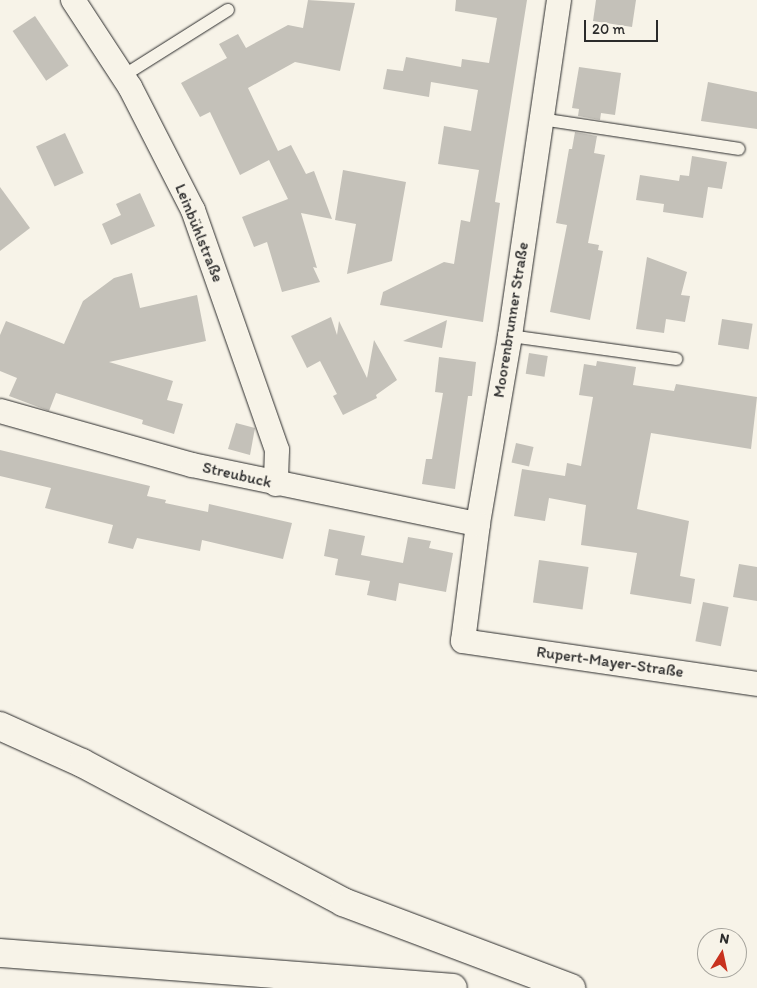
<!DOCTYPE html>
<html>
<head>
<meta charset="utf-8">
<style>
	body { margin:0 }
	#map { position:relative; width:757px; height:988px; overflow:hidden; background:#f7f3e8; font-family:Itim,sans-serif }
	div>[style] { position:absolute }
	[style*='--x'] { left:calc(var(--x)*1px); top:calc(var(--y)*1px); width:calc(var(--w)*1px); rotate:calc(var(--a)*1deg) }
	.building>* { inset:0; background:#c4c1b9; transform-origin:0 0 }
	.roads { filter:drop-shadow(0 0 1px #2b2b2b) drop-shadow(0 0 1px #2b2b2b) }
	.lane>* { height:12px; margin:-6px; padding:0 6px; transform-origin:6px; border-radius:6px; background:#f7f3e8 }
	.street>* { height:24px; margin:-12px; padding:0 12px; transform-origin:12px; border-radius:12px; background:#f7f3e8 }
	.highway>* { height:28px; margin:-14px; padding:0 14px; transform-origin:14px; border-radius:14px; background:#f7f3e8 }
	span { translate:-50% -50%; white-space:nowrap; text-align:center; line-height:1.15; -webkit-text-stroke:4px #f7f3e8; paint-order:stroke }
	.street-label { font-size:16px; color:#2b2b2b }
	.north { position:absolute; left:697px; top:928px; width:50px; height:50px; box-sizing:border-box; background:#f7f3e8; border:1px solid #a5a39c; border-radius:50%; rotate:10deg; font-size:14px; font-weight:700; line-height:20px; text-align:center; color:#2b2b2b }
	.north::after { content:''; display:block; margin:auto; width:18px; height:22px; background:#c8321e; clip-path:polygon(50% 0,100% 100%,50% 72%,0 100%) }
	.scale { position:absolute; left:584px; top:20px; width:74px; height:22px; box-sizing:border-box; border:2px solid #2b2b2b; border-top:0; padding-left:6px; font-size:15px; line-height:18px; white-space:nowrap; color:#2b2b2b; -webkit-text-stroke:4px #f7f3e8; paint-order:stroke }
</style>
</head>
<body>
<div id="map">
	<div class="building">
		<i style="clip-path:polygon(308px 0,355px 3px,340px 71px,295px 62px,248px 88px,278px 151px,291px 145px,306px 174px,314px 171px,332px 219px,301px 213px,317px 268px,313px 267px,320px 282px,282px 292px,267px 242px,254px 247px,242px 217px,288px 199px,269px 160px,240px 175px,210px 112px,200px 117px,181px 83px,227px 58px,219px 44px,238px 34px,246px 48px,288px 25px,303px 28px)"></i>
		<i style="clip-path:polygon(456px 0,527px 0,495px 202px,500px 203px,483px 322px,380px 305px,383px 292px,444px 262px,454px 264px,461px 220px,470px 222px,479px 170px,438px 164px,444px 126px,471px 131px,478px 90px,431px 82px,429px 97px,383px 89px,387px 69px,403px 71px,406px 57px,461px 67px,462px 59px,489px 63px,497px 18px,455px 11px)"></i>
		<i style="clip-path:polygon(596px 0,636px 0,632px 27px,593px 21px)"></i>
		<i style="left:35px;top:16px;width:60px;height:27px;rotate:56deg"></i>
		<i style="clip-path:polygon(579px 67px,621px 73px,615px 115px,601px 113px,600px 120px,578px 116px,579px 109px,572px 108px)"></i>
		<i style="clip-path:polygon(708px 82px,757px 92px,757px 129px,701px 121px)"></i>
		<i style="clip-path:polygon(575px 132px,597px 136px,594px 153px,605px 155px,588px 243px,599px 245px,598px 250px,603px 251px,590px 320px,550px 312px,567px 225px,556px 223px,569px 149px,572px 149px)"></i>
		<i style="left:65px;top:133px;width:44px;height:32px;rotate:65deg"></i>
		<i style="clip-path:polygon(692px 156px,727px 162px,722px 189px,708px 187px,703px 218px,663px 212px,664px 204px,636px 200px,640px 175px,679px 181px,680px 175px,689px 176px)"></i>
		<i style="clip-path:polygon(343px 170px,406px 182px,392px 261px,347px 274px,356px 224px,335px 220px)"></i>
		<i style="clip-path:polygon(0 187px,30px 228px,0 251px)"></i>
		<i style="clip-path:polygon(140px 193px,155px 226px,111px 245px,102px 224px,121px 215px,116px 204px)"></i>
		<i style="clip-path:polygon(647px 257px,687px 272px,681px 295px,690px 296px,685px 322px,666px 319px,664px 333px,636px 329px)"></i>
		<i style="clip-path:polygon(132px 273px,140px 308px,197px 295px,206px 341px,109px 362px,173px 381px,167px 400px,183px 404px,174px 434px,142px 424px,143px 420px,56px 393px,49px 411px,9px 396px,17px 378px,0 371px,0 335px,6px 321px,64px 344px,83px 301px,114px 278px)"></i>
		<i style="clip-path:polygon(331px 317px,337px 335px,339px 321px,367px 378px,374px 340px,397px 380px,376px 395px,377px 398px,343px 415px,333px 396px,337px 394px,320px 361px,307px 368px,291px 336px)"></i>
		<i style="left:722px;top:319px;width:31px;height:26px;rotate:9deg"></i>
		<i style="clip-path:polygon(447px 320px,442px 348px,403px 341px)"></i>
		<i style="left:529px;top:353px;width:19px;height:21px;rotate:9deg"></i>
		<i style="clip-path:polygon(439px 357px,476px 362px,472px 396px,468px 396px,455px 489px,422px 484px,426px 459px,432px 459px,443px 393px,435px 392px)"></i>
		<i style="clip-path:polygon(597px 361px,636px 367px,633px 385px,674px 391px,676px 384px,757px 397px,751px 449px,651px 433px,637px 509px,689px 521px,680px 576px,695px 579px,691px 604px,630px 594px,637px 553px,581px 545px,586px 505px,549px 498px,545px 521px,514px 516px,522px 469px,565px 476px,567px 463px,581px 466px,593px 397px,579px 395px,584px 364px,596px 366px)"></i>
		<i style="clip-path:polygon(236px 423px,255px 428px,250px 455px,228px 449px)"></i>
		<i style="left:516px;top:443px;width:18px;height:20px;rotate:13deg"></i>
		<i style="clip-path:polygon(0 450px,150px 486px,147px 496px,166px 500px,165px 503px,208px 512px,209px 504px,292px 523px,283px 559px,202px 540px,200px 551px,137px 538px,133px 549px,108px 543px,113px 525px,45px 508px,51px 488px,0 476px)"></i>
		<i style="clip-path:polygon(329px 529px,365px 536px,361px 555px,403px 563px,408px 537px,431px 541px,429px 548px,453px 553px,446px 592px,399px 583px,396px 601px,367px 595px,370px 581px,335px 575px,338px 559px,324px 556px)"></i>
		<i style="left:539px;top:560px;width:50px;height:43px;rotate:8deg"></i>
		<i style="clip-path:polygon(739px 564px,757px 567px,757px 601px,733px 597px)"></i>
		<i style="left:703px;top:602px;width:26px;height:40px;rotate:11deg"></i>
	</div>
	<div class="roads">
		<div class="lane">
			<i style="--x:123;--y:76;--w:124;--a:-32.2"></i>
			<i style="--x:541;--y:119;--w:200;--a:8.6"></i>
			<i style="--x:510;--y:336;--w:168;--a:7.9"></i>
		</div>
		<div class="street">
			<i style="--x:73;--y:0;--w:104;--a:56.8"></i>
			<i style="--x:130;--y:87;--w:138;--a:62.9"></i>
			<i style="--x:193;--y:210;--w:254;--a:70.7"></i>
			<i style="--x:277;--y:450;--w:34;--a:92"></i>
			<i style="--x:559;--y:0;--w:340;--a:98.3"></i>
			<i style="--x:510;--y:336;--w:191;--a:99.7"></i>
			<i style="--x:478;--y:524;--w:118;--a:97.3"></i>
			<i style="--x:463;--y:641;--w:297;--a:8.3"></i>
			<i style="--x:0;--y:411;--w:199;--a:15.7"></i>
			<i style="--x:192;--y:465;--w:292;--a:11.7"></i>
		</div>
		<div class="highway">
			<i style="--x:0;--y:726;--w:90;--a:24.3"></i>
			<i style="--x:82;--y:763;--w:296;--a:28"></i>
			<i style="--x:343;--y:902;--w:244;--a:20.7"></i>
			<i style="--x:0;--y:953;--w:454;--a:4.4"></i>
		</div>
	</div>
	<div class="street-label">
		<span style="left:199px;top:233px;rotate:68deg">Leinbühlstraße</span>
		<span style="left:511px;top:320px;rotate:-81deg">Moorenbrunner Straße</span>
		<span style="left:237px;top:475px;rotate:13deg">Streubuck</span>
		<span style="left:610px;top:662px;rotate:8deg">Rupert-Mayer-Straße</span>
	</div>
	<div class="north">N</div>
	<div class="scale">20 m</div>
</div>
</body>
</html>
